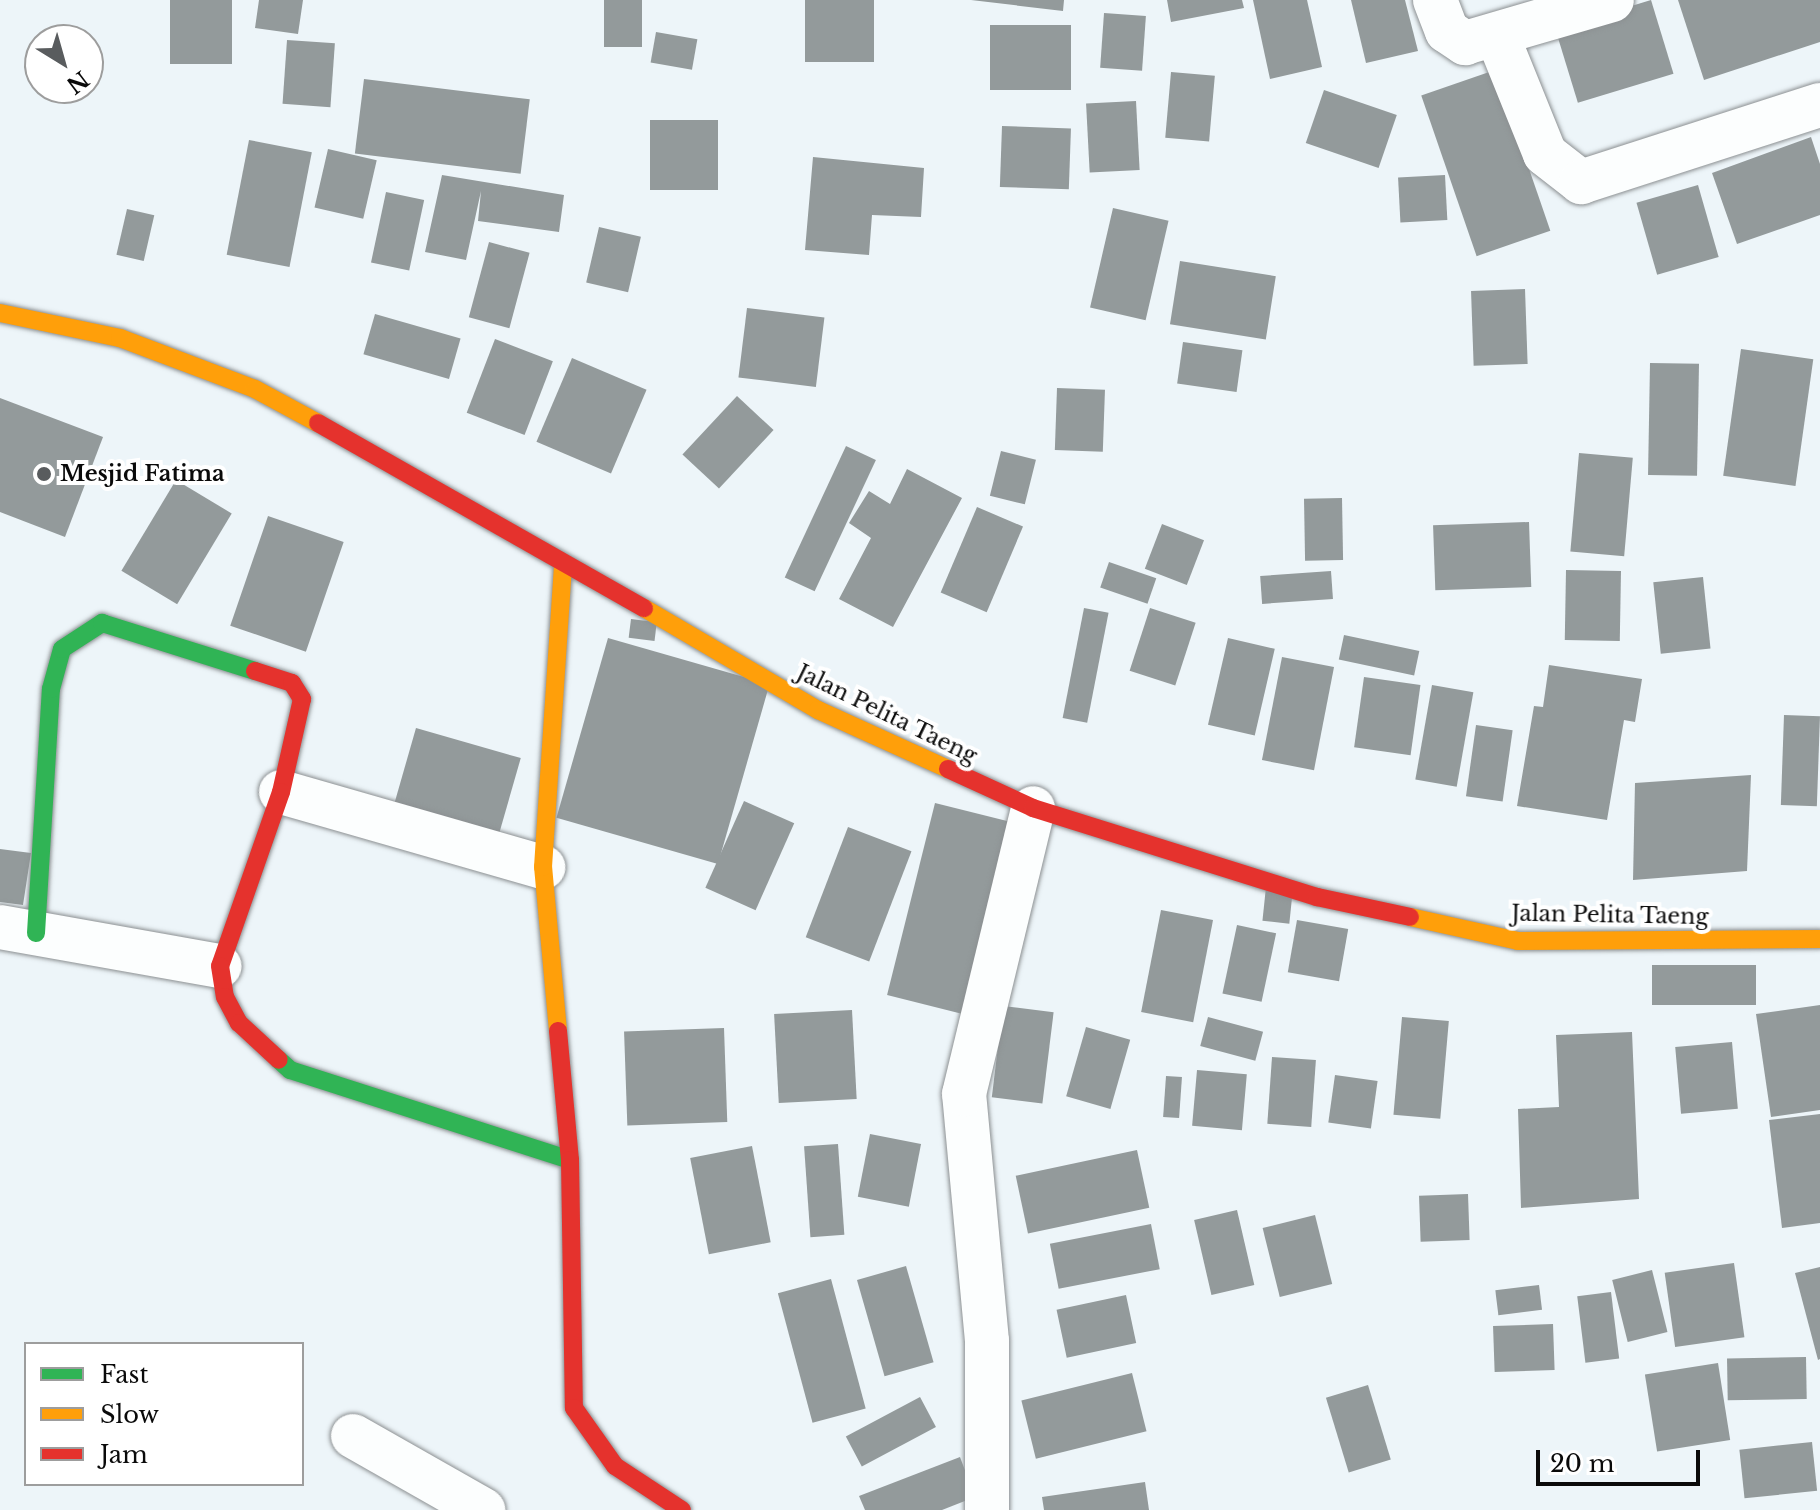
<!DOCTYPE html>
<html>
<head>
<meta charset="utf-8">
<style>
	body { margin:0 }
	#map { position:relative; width:1820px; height:1510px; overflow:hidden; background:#edf5f9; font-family:"Libre Baskerville",serif }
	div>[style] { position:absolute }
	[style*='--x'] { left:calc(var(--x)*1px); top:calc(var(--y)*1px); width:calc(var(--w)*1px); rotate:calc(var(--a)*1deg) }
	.building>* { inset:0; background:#939a9b; transform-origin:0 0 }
	.roads { filter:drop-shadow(0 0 2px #8c9092) drop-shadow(0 0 2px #8c9092) }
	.street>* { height:44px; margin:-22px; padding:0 22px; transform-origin:22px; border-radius:22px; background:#fcfefe }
	.fast>* { height:18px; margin:-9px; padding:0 9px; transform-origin:9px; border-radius:9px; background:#30b455 }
	.slow>* { height:18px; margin:-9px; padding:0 9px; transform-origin:9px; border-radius:9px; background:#ff9f0a }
	.jam>* { height:18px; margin:-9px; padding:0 9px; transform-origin:9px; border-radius:9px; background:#e5322d }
	.dots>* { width:22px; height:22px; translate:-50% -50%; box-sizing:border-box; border:4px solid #fff; border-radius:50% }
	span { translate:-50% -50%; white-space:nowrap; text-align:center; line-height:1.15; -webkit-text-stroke:8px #fff; paint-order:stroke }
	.poi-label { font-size:22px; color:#0a0a0a; font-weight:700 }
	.left { translate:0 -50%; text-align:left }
	.street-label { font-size:22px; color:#0a0a0a }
	.legend { position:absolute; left:24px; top:1342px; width:280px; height:144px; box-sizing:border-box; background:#fff; border:2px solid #9d9d9d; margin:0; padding:10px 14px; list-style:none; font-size:24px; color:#0a0a0a }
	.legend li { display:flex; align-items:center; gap:16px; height:40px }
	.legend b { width:40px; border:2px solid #9d9d9d }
	.north { position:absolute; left:24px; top:24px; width:80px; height:80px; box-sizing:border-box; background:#fff; border:2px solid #9d9d9d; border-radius:50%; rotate:143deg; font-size:22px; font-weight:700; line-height:32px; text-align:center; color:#0a0a0a }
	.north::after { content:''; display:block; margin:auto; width:28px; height:36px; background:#595c5e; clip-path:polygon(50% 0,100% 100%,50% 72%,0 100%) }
	.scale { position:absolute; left:1536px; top:1450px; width:164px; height:36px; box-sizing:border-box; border:4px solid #0a0a0a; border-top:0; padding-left:10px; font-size:24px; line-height:28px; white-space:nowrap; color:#0a0a0a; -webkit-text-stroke:6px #fff; paint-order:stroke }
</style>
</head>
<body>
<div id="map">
	<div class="building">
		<i style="left:170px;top:0;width:62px;height:64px"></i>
		<i style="clip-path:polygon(259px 0,303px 0,298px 34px,255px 28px)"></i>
		<i style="left:604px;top:0;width:38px;height:47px"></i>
		<i style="left:805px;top:0;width:69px;height:62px"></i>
		<i style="clip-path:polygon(971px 0,1064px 0,1063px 11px)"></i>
		<i style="clip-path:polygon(1167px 0,1242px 0,1244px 8px,1171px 22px)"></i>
		<i style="clip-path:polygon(1253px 0,1307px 0,1322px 67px,1270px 79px)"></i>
		<i style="clip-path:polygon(1351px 0,1405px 0,1418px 51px,1366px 63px)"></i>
		<i style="left:1651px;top:0;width:77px;height:100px;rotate:73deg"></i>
		<i style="clip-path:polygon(1678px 0,1820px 0,1820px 42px,1704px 80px)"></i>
		<i style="left:1104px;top:13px;width:42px;height:55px;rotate:4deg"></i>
		<i style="left:1071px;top:25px;width:65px;height:81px;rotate:90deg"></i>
		<i style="left:656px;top:32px;width:42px;height:31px;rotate:10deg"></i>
		<i style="left:287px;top:40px;width:48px;height:64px;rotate:4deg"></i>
		<i style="left:1495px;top:70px;width:170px;height:78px;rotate:71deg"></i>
		<i style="left:1171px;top:72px;width:44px;height:66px;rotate:5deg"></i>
		<i style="left:364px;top:79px;width:167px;height:75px;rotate:7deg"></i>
		<i style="left:1324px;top:90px;width:77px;height:56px;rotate:19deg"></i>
		<i style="left:1136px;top:101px;width:69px;height:50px;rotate:87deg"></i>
		<i style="left:650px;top:120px;width:68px;height:70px"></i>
		<i style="left:1002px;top:126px;width:69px;height:61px;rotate:2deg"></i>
		<i style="clip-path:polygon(1811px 137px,1820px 164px,1820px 215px,1737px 244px,1712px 173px)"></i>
		<i style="left:249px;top:140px;width:64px;height:117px;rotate:11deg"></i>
		<i style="left:328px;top:149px;width:50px;height:60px;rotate:13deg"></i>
		<i style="clip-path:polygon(813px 157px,924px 168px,921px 217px,872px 215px,869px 255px,805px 250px)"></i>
		<i style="clip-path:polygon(442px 175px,564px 195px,559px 232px,478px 221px,481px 191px,466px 260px,425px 252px)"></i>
		<i style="left:1445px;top:175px;width:45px;height:47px;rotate:87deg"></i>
		<i style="left:1698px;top:185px;width:75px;height:64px;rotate:74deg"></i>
		<i style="left:386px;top:192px;width:39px;height:72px;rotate:12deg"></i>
		<i style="left:1113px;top:208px;width:57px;height:102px;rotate:13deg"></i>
		<i style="left:127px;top:209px;width:28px;height:47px;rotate:13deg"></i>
		<i style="left:599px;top:227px;width:43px;height:57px;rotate:13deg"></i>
		<i style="left:489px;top:242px;width:42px;height:78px;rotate:15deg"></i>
		<i style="left:1180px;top:261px;width:97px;height:64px;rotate:9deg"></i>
		<i style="left:1525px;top:289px;width:75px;height:54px;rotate:88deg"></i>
		<i style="left:747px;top:308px;width:78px;height:70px;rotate:7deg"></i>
		<i style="left:375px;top:314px;width:89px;height:42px;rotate:16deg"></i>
		<i style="left:495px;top:339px;width:62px;height:79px;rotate:21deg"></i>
		<i style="left:1183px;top:342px;width:60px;height:42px;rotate:8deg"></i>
		<i style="left:1741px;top:349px;width:73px;height:128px;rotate:8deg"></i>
		<i style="left:572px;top:358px;width:81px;height:91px;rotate:23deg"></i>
		<i style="left:1650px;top:363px;width:49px;height:112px;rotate:1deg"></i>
		<i style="left:1057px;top:388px;width:48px;height:62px;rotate:2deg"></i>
		<i style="left:737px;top:396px;width:50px;height:80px;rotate:43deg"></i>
		<i style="clip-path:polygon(0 398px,103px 437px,65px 537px,0 512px)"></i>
		<i style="left:846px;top:446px;width:33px;height:145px;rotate:25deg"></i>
		<i style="left:1001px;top:451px;width:36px;height:46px;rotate:14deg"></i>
		<i style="left:1579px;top:453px;width:54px;height:99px;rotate:5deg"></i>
		<i style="clip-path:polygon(907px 469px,962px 498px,893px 627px,839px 599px,871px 538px,849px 523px,869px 491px,890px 504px)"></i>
		<i style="left:176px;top:480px;width:65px;height:106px;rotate:31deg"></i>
		<i style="left:1342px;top:498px;width:62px;height:38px;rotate:89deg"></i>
		<i style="left:977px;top:507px;width:50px;height:93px;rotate:23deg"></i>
		<i style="left:268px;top:516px;width:80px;height:116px;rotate:19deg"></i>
		<i style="left:1529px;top:522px;width:65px;height:96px;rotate:88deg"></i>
		<i style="left:1162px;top:524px;width:45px;height:48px;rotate:21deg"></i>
		<i style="left:1109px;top:562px;width:50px;height:27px;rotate:19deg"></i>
		<i style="left:1566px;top:570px;width:55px;height:70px;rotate:1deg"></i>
		<i style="left:1331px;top:571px;width:28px;height:71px;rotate:86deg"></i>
		<i style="left:1703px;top:577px;width:72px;height:50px;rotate:84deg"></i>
		<i style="left:1084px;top:608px;width:25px;height:112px;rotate:11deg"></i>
		<i style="left:1150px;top:608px;width:48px;height:66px;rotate:18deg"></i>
		<i style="left:631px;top:619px;width:26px;height:19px;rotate:7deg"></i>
		<i style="left:1344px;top:635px;width:77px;height:25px;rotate:12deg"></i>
		<i style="left:608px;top:638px;width:168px;height:187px;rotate:16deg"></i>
		<i style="left:1228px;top:638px;width:48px;height:89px;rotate:13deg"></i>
		<i style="left:1282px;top:657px;width:53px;height:105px;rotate:11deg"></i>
		<i style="clip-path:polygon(1549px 665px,1642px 679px,1635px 722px,1624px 720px,1607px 820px,1517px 806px,1534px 706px,1543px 707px)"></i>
		<i style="left:1364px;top:677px;width:57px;height:71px;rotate:8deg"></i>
		<i style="left:1432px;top:685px;width:42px;height:96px;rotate:10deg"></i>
		<i style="left:1784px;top:715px;width:36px;height:90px;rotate:2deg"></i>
		<i style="left:1476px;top:725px;width:37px;height:72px;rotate:8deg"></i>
		<i style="left:416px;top:728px;width:109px;height:86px;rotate:16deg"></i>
		<i style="clip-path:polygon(1751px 775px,1747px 871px,1633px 880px,1635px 783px)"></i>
		<i style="left:744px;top:801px;width:55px;height:95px;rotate:24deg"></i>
		<i style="left:935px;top:803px;width:86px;height:198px;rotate:14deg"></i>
		<i style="left:848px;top:827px;width:68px;height:118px;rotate:21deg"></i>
		<i style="clip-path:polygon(0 849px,31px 853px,23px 905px,0 902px)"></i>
		<i style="left:1266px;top:887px;width:27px;height:34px;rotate:6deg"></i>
		<i style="left:1161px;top:910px;width:53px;height:104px;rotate:11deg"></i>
		<i style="left:1297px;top:920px;width:52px;height:53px;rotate:10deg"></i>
		<i style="left:1237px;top:925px;width:40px;height:70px;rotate:12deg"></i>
		<i style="left:1756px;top:965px;width:40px;height:104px;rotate:90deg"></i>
		<i style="clip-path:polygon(1820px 1005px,1820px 1110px,1771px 1117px,1756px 1014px)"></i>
		<i style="left:1003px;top:1006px;width:51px;height:92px;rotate:7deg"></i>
		<i style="left:852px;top:1010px;width:89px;height:78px;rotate:87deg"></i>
		<i style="left:1208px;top:1017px;width:57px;height:30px;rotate:15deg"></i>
		<i style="left:1402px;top:1017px;width:47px;height:98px;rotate:5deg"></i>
		<i style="left:1086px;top:1027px;width:46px;height:72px;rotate:16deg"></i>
		<i style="left:724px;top:1028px;width:94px;height:100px;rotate:88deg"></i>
		<i style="clip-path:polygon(1632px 1032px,1639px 1199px,1521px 1208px,1518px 1109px,1559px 1107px,1556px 1035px)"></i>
		<i style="left:1732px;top:1042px;width:67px;height:57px;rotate:85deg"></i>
		<i style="left:1272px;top:1057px;width:44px;height:67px;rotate:4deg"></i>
		<i style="left:1197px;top:1070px;width:50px;height:56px;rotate:5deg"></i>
		<i style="left:1335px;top:1075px;width:43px;height:48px;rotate:8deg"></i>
		<i style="left:1166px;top:1076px;width:16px;height:41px;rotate:4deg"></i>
		<i style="clip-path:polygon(1820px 1114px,1820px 1223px,1782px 1228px,1769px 1120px)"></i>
		<i style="left:870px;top:1134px;width:52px;height:64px;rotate:11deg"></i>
		<i style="left:838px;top:1144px;width:91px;height:34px;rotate:86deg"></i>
		<i style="left:752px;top:1146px;width:98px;height:63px;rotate:79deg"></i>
		<i style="left:1137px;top:1150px;width:59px;height:124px;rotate:78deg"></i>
		<i style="left:1468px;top:1194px;width:46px;height:49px;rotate:88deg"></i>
		<i style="left:1237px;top:1210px;width:77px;height:44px;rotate:77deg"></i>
		<i style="left:1315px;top:1215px;width:71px;height:54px;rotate:76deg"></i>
		<i style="left:1151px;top:1224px;width:46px;height:103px;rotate:79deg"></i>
		<i style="left:1734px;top:1263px;width:75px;height:70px;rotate:82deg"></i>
		<i style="left:906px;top:1266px;width:100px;height:51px;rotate:74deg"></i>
		<i style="clip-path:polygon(1820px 1267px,1820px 1359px,1818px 1360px,1795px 1273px)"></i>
		<i style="left:1652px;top:1270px;width:64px;height:41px;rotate:76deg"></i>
		<i style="left:831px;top:1279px;width:134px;height:55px;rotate:75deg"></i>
		<i style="left:1539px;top:1285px;width:25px;height:44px;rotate:83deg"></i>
		<i style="left:1611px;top:1292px;width:67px;height:34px;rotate:83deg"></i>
		<i style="left:1126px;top:1295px;width:49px;height:71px;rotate:78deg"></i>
		<i style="left:1553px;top:1324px;width:46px;height:60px;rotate:88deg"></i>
		<i style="left:1806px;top:1357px;width:42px;height:79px;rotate:89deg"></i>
		<i style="left:1718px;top:1363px;width:78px;height:74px;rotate:81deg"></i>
		<i style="left:1132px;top:1373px;width:60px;height:114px;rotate:76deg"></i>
		<i style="left:1368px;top:1385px;width:78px;height:44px;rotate:73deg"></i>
		<i style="left:920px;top:1397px;width:34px;height:84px;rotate:62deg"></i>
		<i style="left:1812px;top:1442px;width:49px;height:73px;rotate:84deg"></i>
		<i style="clip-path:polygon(960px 1457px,975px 1497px,942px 1510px,865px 1510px,859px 1496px)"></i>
		<i style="clip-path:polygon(1145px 1482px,1149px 1510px,1044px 1510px,1042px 1497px)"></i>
	</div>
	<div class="roads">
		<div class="street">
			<i style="--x:1435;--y:0;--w:33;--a:69"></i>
			<i style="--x:1447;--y:31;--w:22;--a:34"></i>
			<i style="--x:1465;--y:43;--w:153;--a:-16.3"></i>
			<i style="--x:1497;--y:35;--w:128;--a:68"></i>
			<i style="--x:1545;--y:154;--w:46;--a:37.9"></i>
			<i style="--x:1581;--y:182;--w:251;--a:-17.9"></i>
			<i style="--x:281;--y:792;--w:273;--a:16"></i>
			<i style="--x:0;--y:927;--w:223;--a:10.1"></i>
			<i style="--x:353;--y:1436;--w:150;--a:29.6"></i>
			<i style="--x:987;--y:1510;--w:169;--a:-90"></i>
			<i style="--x:987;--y:1341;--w:248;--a:-95.3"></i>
			<i style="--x:964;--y:1094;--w:294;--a:-76.4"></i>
		</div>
		<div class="fast">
			<i style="--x:36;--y:933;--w:244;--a:-86.5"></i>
			<i style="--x:51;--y:689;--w:41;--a:-74.6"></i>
			<i style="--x:62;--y:649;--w:48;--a:-33"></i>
			<i style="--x:102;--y:623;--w:160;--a:17.4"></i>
			<i style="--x:279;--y:1060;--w:15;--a:42"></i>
			<i style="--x:290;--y:1070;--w:294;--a:17.8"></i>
		</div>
		<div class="slow">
			<i style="--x:0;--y:313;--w:123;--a:11.8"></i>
			<i style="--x:120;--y:338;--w:144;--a:20.7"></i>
			<i style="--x:255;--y:389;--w:72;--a:28.4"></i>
			<i style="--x:644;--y:608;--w:202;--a:30.4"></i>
			<i style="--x:818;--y:710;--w:143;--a:24.4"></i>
			<i style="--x:1410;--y:917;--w:111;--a:12.5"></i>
			<i style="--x:1518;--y:941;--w:302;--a:-0.4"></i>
			<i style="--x:558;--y:1031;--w:165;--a:-95.2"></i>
			<i style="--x:543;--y:867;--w:303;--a:-86.2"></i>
		</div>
		<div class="jam">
			<i style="--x:318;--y:423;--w:375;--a:29.6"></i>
			<i style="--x:255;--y:671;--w:39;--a:18"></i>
			<i style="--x:292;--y:683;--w:19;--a:58"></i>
			<i style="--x:302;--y:699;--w:95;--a:102.7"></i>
			<i style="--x:281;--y:792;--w:184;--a:109.3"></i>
			<i style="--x:220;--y:966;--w:31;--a:81"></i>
			<i style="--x:225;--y:997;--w:30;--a:62"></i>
			<i style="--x:239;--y:1023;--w:54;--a:42.8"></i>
			<i style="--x:948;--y:769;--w:94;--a:24.6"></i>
			<i style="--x:1033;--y:808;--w:298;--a:17.4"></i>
			<i style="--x:1317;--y:897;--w:95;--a:12.1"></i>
			<i style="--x:558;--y:1031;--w:130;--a:84.7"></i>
			<i style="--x:570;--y:1160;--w:248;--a:89.1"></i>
			<i style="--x:574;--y:1408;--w:71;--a:54.7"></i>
			<i style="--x:615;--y:1466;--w:80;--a:33.3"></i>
		</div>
	</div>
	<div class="dots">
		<i style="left:44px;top:474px;background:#595c5e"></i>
	</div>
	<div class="poi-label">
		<span class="left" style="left:60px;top:474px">Mesjid Fatima</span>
	</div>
	<div class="street-label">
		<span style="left:887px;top:714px;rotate:26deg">Jalan Pelita Taeng</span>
		<span style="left:1610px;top:915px;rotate:1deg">Jalan Pelita Taeng</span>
	</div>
	<ul class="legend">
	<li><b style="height:10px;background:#30b455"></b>Fast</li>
	<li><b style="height:10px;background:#ff9f0a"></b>Slow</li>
	<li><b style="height:10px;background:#e5322d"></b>Jam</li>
	</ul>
	<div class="north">N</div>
	<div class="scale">20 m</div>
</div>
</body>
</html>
